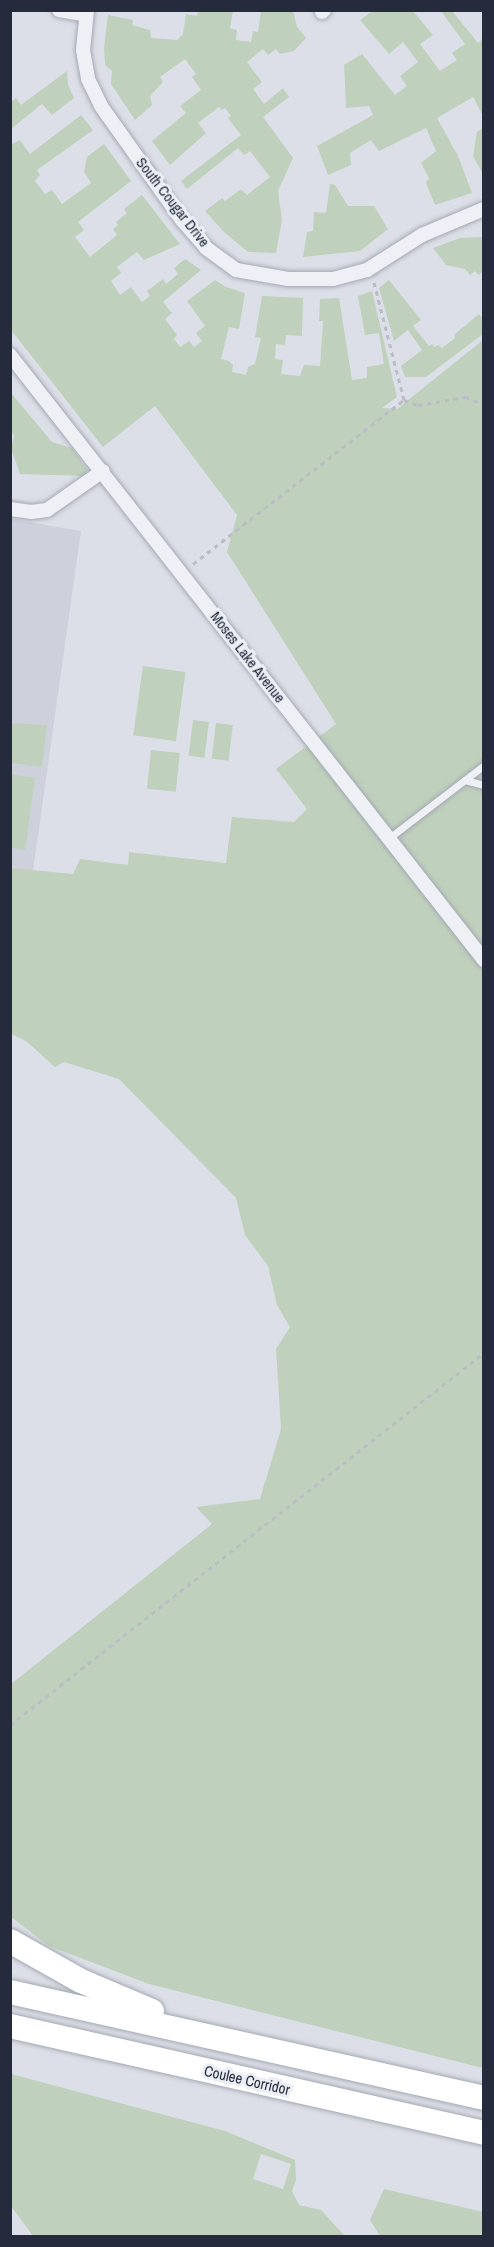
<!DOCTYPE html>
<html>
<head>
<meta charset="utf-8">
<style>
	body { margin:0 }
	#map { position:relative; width:494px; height:2247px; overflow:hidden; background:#dcdfe7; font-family:"Archivo Narrow",sans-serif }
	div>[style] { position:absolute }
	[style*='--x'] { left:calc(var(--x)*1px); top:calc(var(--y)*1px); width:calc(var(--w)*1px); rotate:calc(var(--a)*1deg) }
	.built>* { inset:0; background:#ced1dc }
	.green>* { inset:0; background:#bfd1bc; transform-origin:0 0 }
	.path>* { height:3px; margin-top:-1.5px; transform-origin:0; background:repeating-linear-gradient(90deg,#babdc5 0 4.5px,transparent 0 9px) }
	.roads { filter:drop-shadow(0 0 2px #a5a9b4) drop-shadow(0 0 2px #a5a9b4) }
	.service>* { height:7px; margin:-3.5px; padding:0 3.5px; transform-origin:3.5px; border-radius:3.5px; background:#eef0f5 }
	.minor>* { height:14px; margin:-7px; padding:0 7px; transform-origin:7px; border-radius:7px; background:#eef0f5 }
	.trunk>* { height:24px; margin:-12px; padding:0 12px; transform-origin:12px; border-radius:12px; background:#fff }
	span { translate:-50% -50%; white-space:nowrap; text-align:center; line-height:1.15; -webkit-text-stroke:6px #ebeef5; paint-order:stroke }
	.street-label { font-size:15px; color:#252b3d }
	.frame { position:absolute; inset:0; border:12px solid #252b3d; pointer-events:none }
</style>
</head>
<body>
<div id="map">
	<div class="built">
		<i style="clip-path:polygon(11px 519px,81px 531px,33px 871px,11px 868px)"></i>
	</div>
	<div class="green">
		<i style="clip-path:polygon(374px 10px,413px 11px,433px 35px,420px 44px,440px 71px,457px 60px,452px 53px,465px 44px,441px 11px,452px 11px,478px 43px,483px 38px,483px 116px,473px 97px,437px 118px,458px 156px,472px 193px,435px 205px,426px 183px,429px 178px,421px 163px,436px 151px,426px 128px,379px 151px,371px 140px,350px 153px,351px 165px,328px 175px,317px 146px,373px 115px,369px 106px,346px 108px,344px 65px,362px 54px,395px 95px,407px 86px,400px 76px,418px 62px,403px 42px,389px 54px,360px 20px)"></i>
		<i style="clip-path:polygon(198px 11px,233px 11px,230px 28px,237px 30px,236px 40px,251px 42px,253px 31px,258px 32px,261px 11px,293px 11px,297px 27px,306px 38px,294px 51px,280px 54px,276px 49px,268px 55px,263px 49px,247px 62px,262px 82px,253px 89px,264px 104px,283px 88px,289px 97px,263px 117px,293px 158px,278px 191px,282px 220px,276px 253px,248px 252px,224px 232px,205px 211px,222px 198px,225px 201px,241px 189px,247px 195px,270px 177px,250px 151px,244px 155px,238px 148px,187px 189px,181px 181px,241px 135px,228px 118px,231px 116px,225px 108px,222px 110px,219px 107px,198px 123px,206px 133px,170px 165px,152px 141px,186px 113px,180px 106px,201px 90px,192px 77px,196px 74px,185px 59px,160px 77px,163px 82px,150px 96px,152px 105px,135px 120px,111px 84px,112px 71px,105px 65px,104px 48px,108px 15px,133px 20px,132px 25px,150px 30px,151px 38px,177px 40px,183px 34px,186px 14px,197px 16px)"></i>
		<i style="clip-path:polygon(67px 71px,68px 85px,74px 98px,52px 115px,42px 104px,11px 129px,11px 102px,16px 98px,21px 105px)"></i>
		<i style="clip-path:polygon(81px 115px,93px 130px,37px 170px,40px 175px,35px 181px,45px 194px,52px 190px,62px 204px,91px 183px,84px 172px,87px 157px,104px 144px,131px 181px,78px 222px,84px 230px,75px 237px,90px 257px,117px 235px,113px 229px,118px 225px,116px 222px,127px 213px,124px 209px,142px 195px,180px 244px,144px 260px,137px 252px,117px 267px,121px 273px,111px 281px,120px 295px,131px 287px,142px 302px,150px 296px,147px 291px,163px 279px,166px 284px,178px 274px,174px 268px,185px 259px,201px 270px,163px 302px,172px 313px,165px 319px,177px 335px,174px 339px,180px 347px,189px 341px,194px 347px,202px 341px,196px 333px,205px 326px,187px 301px,215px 280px,226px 287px,245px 293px,239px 329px,229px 327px,221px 359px,229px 361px,233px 365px,232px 372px,246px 375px,248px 367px,255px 364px,261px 338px,255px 337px,262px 296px,303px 298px,302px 336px,286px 335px,285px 345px,276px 344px,275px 359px,283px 360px,281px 374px,300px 376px,304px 365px,320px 366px,323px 321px,319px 321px,320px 299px,339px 298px,352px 380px,367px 378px,367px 367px,384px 364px,379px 333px,365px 335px,358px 296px,372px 291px,397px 397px,382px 408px,397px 409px,483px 340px,483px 2068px,149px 1984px,49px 1946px,11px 1917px,11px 1684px,212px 1524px,196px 1507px,260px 1499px,281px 1429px,276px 1349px,290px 1327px,277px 1305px,268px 1266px,245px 1235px,236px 1198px,119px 1079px,64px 1062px,55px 1067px,26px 1041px,11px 1034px,11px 868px,73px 874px,80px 859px,128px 865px,129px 852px,226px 863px,232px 817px,294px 822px,307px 809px,276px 769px,336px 724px,227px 552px,237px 515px,155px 406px,103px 447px,11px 330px,10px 145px,20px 140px,30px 154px)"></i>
		<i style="clip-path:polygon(483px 128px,483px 174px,473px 156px,477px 132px)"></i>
		<i style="clip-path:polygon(330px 184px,335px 185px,348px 206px,374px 206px,388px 229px,360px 251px,303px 257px,307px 232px,313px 231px,314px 212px,326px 213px)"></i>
		<i style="clip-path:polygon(483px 237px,483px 271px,479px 275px,475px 271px,470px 275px,465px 269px,446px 265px,433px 248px,460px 238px)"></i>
		<i style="clip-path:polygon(389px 280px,421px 320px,413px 326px,429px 346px,432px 344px,434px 347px,438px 345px,442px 348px,455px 338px,455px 334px,479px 314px,483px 319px,483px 334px,426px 377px,405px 377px,401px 366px,422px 350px,408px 330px,394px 341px,379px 288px)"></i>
		<i style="clip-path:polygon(11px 393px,52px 442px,72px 448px,87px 469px,85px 476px,20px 474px,11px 448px,14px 436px,11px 431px)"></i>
		<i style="left:143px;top:666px;width:43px;height:70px;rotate:8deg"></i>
		<i style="left:193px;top:720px;width:16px;height:36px;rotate:7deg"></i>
		<i style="clip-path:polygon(11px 723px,47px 725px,42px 767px,11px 763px)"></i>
		<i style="left:216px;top:723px;width:17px;height:36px;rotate:7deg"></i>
		<i style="left:151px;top:750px;width:29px;height:39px;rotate:6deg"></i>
		<i style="clip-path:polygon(11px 774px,35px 778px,25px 850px,11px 848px)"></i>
		<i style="clip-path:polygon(evenodd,11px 2074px,225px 2131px,295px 2160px,296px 2180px,292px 2191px,299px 2205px,321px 2210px,344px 2235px,33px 2236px,11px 2206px,11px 2074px,261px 2154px,291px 2164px,283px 2189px,253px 2179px,261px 2154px)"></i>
		<i style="clip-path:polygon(384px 2189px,483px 2212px,483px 2236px,380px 2236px,370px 2220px)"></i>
	</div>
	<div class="path">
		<i style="--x:404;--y:400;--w:15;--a:20"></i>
		<i style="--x:418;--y:405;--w:48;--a:-9.7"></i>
		<i style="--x:465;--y:397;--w:20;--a:20"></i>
		<i style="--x:193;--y:564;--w:267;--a:-37.9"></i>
		<i style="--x:404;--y:400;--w:122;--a:-104.3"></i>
		<i style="--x:10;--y:1725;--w:603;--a:-38.13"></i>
	</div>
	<div class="roads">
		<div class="service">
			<i style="--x:465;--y:780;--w:20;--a:15"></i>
			<i style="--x:389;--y:838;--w:120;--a:-37.5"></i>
		</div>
		<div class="minor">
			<i style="--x:59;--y:10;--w:27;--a:10"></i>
			<i style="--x:87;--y:10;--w:40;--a:95.7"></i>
			<i style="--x:83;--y:50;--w:29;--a:80"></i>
			<i style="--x:88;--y:79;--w:30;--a:64"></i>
			<i style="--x:101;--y:106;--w:140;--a:54.6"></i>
			<i style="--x:182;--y:220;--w:37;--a:49"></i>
			<i style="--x:206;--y:248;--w:37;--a:36"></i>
			<i style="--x:236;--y:270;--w:53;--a:9.8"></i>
			<i style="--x:288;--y:279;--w:45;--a:0"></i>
			<i style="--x:333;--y:279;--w:35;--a:-15"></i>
			<i style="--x:367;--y:270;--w:65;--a:-32.5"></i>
			<i style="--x:422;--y:235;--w:67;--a:-22.8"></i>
			<i style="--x:322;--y:12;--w:3;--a:-45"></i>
			<i style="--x:10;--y:355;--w:769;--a:51.92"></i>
			<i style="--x:10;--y:509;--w:21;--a:8"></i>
			<i style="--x:31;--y:512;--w:16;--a:-7"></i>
			<i style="--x:47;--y:510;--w:68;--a:-34.9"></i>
		</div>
		<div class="trunk">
			<i style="--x:10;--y:1941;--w:81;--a:29.4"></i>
			<i style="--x:81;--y:1981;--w:77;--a:22.9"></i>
			<i style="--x:10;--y:1992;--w:486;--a:12.6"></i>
			<i style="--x:10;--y:2026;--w:486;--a:12.7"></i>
		</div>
	</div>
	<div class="street-label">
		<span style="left:173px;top:202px;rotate:52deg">South Cougar Drive</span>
		<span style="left:248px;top:657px;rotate:52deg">Moses Lake Avenue</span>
		<span style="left:247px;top:2080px;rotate:13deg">Coulee Corridor</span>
	</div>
	<div class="frame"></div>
</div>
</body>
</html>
